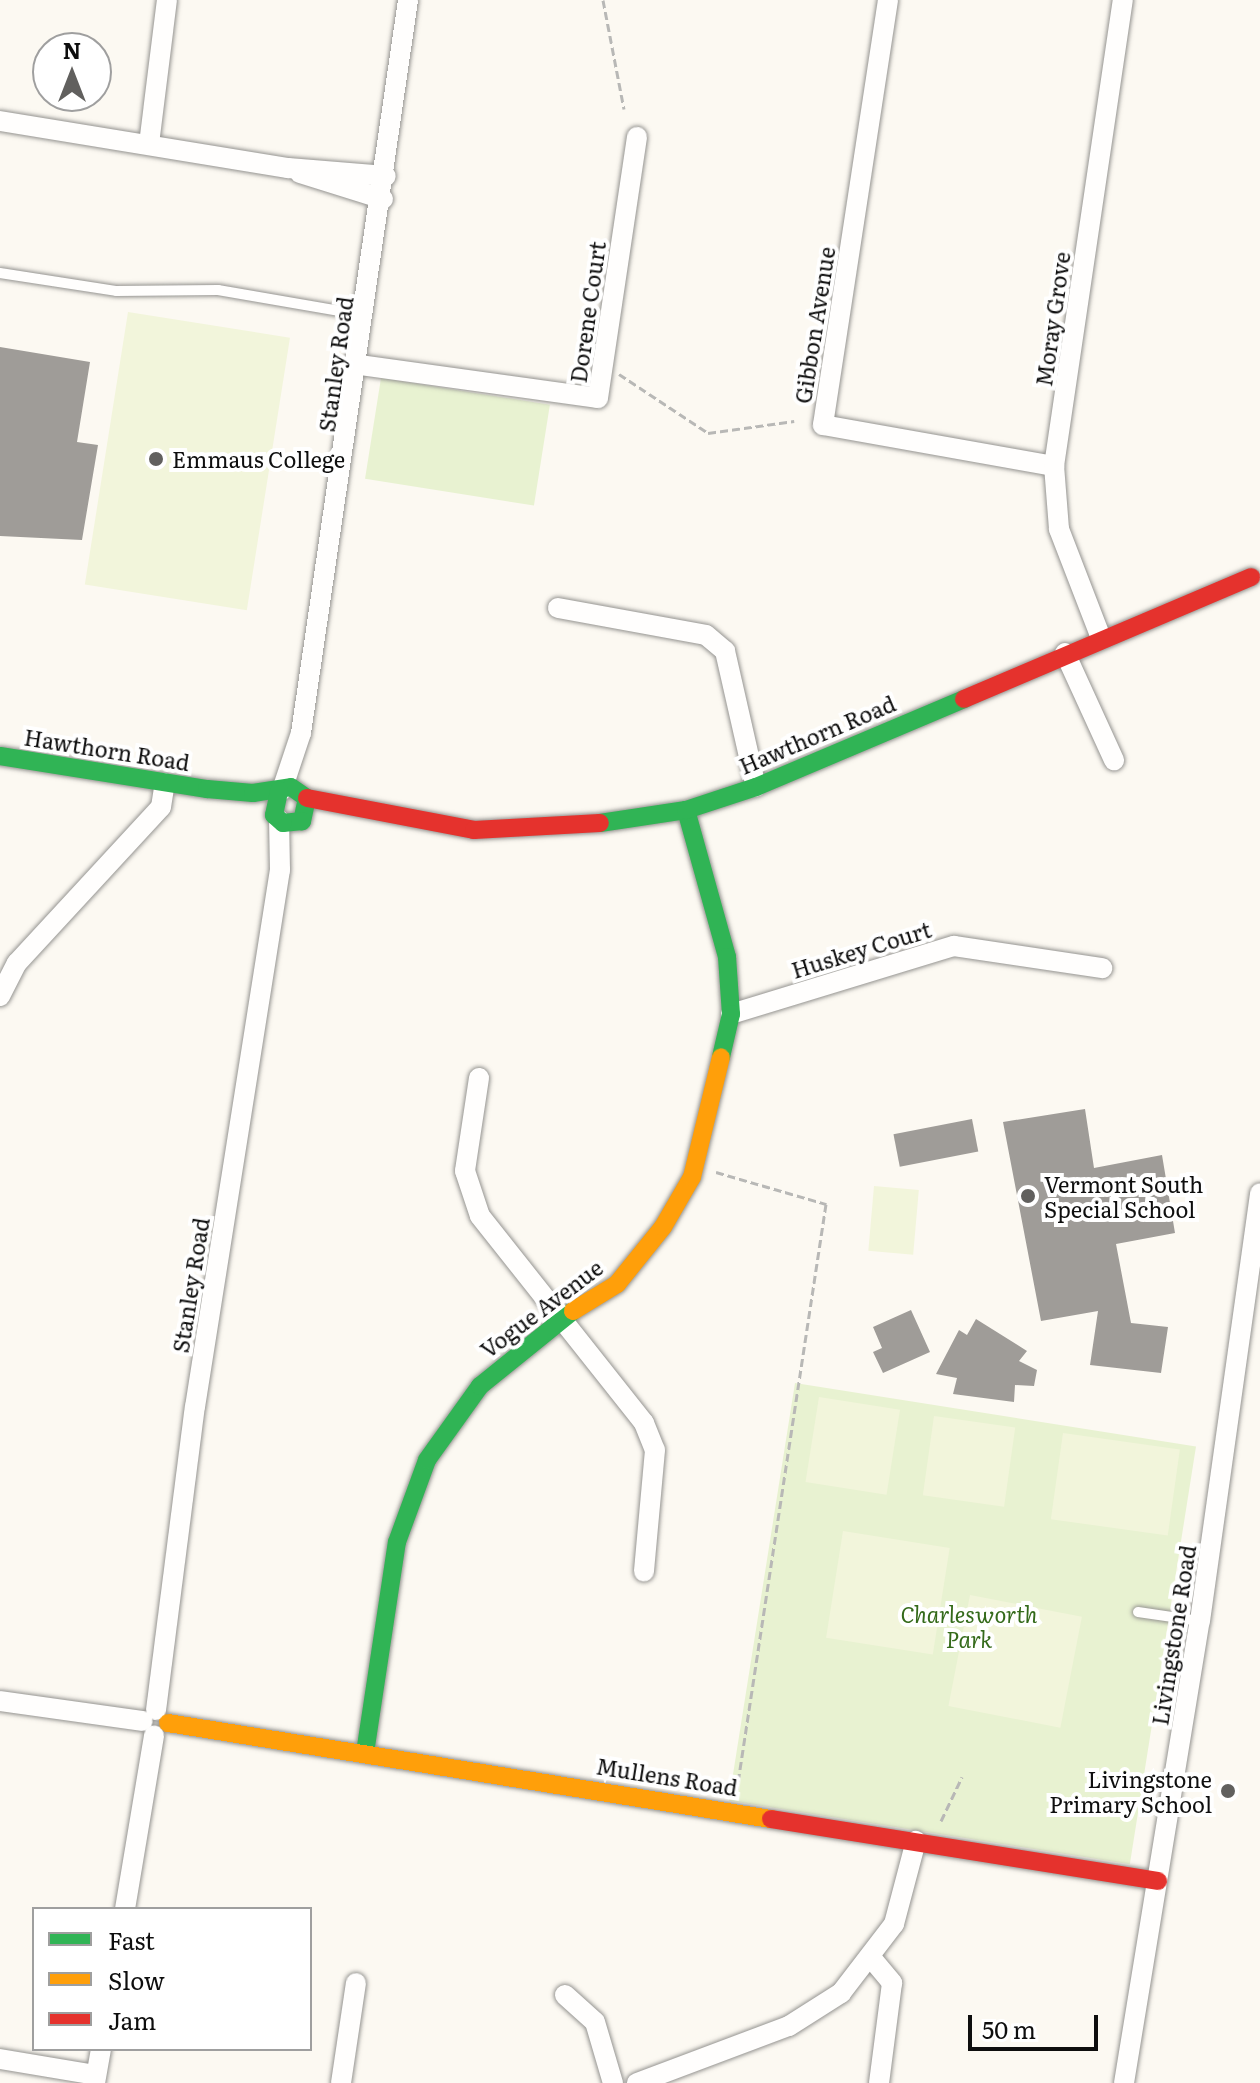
<!DOCTYPE html>
<html>
<head>
<meta charset="utf-8">
<style>
	body { margin:0 }
	#map { position:relative; width:1260px; height:2083px; overflow:hidden; background:#fcf9f2; font-family:Literata,serif }
	div>[style] { position:absolute }
	[style*='--x'] { left:calc(var(--x)*1px); top:calc(var(--y)*1px); width:calc(var(--w)*1px); rotate:calc(var(--a)*1deg) }
	.green>* { inset:0; background:#e8f2d1; transform-origin:0 0 }
	.pitch>* { inset:0; background:#f2f5db; transform-origin:0 0 }
	.building>* { inset:0; background:#9f9c98; transform-origin:0 0 }
	.path>* { height:3px; margin-top:-1.5px; transform-origin:0; background:repeating-linear-gradient(90deg,#b8b8b6 0 8px,transparent 0 12px) }
	.roads { filter:drop-shadow(0 0 2px #959491) drop-shadow(0 0 2px #959491) }
	.lane>* { height:10px; margin:-5px; padding:0 5px; transform-origin:5px; border-radius:5px; background:#fffefd }
	.street>* { height:20px; margin:-10px; padding:0 10px; transform-origin:10px; border-radius:10px; background:#fffefd }
	.fast>* { height:18px; margin:-9px; padding:0 9px; transform-origin:9px; border-radius:9px; background:#30b455 }
	.slow>* { height:18px; margin:-9px; padding:0 9px; transform-origin:9px; border-radius:9px; background:#ff9f0a }
	.jam>* { height:18px; margin:-9px; padding:0 9px; transform-origin:9px; border-radius:9px; background:#e5322d }
	.dots>* { width:22px; height:22px; translate:-50% -50%; box-sizing:border-box; border:4px solid #fff; border-radius:50% }
	span { translate:-50% -50%; white-space:nowrap; text-align:center; line-height:1.15; -webkit-text-stroke:8px #fff; paint-order:stroke }
	.street-label { font-size:22px; color:#0e0e0e }
	.poi-label { font-size:22px; color:#0e0e0e }
	.left { translate:0 -50%; text-align:left }
	.right { translate:-100% -50%; text-align:right }
	.park-label { font-size:22px; color:#346a1a; font-style:italic }
	.legend { position:absolute; left:32px; top:1907px; width:280px; height:144px; box-sizing:border-box; background:#fff; border:2px solid #9f9f9f; margin:0; padding:10px 14px; list-style:none; font-size:24px; color:#0e0e0e }
	.legend li { display:flex; align-items:center; gap:16px; height:40px }
	.legend b { width:40px; border:2px solid #9f9f9f }
	.north { position:absolute; left:32px; top:32px; width:80px; height:80px; box-sizing:border-box; background:#fff; border:2px solid #9f9f9f; border-radius:50%; rotate:0deg; font-size:22px; font-weight:700; line-height:32px; text-align:center; color:#0e0e0e }
	.north::after { content:''; display:block; margin:auto; width:28px; height:36px; background:#61605e; clip-path:polygon(50% 0,100% 100%,50% 72%,0 100%) }
	.scale { position:absolute; left:968px; top:2015px; width:130px; height:36px; box-sizing:border-box; border:4px solid #0e0e0e; border-top:0; padding-left:10px; font-size:24px; line-height:28px; white-space:nowrap; color:#0e0e0e; -webkit-text-stroke:6px #fff; paint-order:stroke }
</style>
</head>
<body>
<div id="map">
	<div class="green">
		<i style="left:381px;top:378px;width:171px;height:102px;rotate:9deg"></i>
		<i style="left:795px;top:1383px;width:406px;height:423px;rotate:9deg"></i>
	</div>
	<div class="pitch">
		<i style="left:128px;top:312px;width:164px;height:276px;rotate:9deg"></i>
		<i style="left:874px;top:1186px;width:45px;height:65px;rotate:5deg"></i>
		<i style="left:819px;top:1397px;width:82px;height:86px;rotate:9deg"></i>
		<i style="left:934px;top:1416px;width:82px;height:80px;rotate:8deg"></i>
		<i style="left:1063px;top:1433px;width:118px;height:87px;rotate:8deg"></i>
		<i style="left:843px;top:1531px;width:108px;height:108px;rotate:9deg"></i>
		<i style="left:970px;top:1595px;width:114px;height:113px;rotate:11deg"></i>
	</div>
	<div class="building">
		<i style="clip-path:polygon(0 347px,90px 362px,77px 442px,98px 445px,82px 540px,0 536px)"></i>
		<i style="clip-path:polygon(1085px 1109px,1094px 1168px,1162px 1155px,1175px 1233px,1116px 1244px,1131px 1323px,1168px 1327px,1161px 1373px,1090px 1365px,1098px 1311px,1041px 1321px,1003px 1122px)"></i>
		<i style="left:972px;top:1119px;width:33px;height:80px;rotate:79deg"></i>
		<i style="clip-path:polygon(911px 1310px,930px 1352px,883px 1373px,873px 1352px,882px 1348px,873px 1327px)"></i>
		<i style="clip-path:polygon(976px 1319px,1027px 1351px,1019px 1361px,1037px 1370px,1034px 1386px,1015px 1385px,1014px 1402px,953px 1394px,957px 1378px,936px 1374px,959px 1330px,967px 1335px)"></i>
	</div>
	<div class="path">
		<i style="--x:603;--y:0;--w:111;--a:79.1"></i>
		<i style="--x:619;--y:374;--w:107;--a:33.5"></i>
		<i style="--x:708;--y:433;--w:87;--a:-7.9"></i>
		<i style="--x:716;--y:1172;--w:115;--a:16.2"></i>
		<i style="--x:826;--y:1204;--w:592;--a:98.65"></i>
		<i style="--x:941;--y:1821;--w:49;--a:-64.5"></i>
	</div>
	<div class="roads">
		<div class="lane">
			<i style="--x:0;--y:273;--w:117;--a:8.8"></i>
			<i style="--x:116;--y:291;--w:102;--a:-0.6"></i>
			<i style="--x:218;--y:290;--w:147;--a:9.8"></i>
			<i style="--x:1138;--y:1612;--w:63;--a:8.3"></i>
		</div>
		<div class="street">
			<i style="--x:888;--y:0;--w:430;--a:98.7"></i>
			<i style="--x:823;--y:425;--w:235;--a:10.1"></i>
			<i style="--x:0;--y:121;--w:292;--a:9.3"></i>
			<i style="--x:288;--y:168;--w:98;--a:4.7"></i>
			<i style="--x:149;--y:144;--w:145;--a:-82.9"></i>
			<i style="--x:300;--y:173;--w:87;--a:17.4"></i>
			<i style="--x:360;--y:365;--w:240;--a:7.9"></i>
			<i style="--x:598;--y:398;--w:264;--a:-81.5"></i>
			<i style="--x:558;--y:608;--w:150;--a:10.3"></i>
			<i style="--x:706;--y:635;--w:25;--a:40"></i>
			<i style="--x:725;--y:651;--w:139;--a:77.2"></i>
			<i style="--x:1101;--y:638;--w:117;--a:-111.1"></i>
			<i style="--x:1059;--y:529;--w:63;--a:-94.5"></i>
			<i style="--x:1054;--y:466;--w:471;--a:-81.6"></i>
			<i style="--x:1065;--y:653;--w:118;--a:65.4"></i>
			<i style="--x:282;--y:790;--w:60;--a:-71.6"></i>
			<i style="--x:301;--y:733;--w:741;--a:-81.69"></i>
			<i style="--x:0;--y:996;--w:37;--a:-63"></i>
			<i style="--x:17;--y:963;--w:212;--a:-47.3"></i>
			<i style="--x:161;--y:807;--w:24;--a:-81"></i>
			<i style="--x:731;--y:1014;--w:233;--a:-17"></i>
			<i style="--x:954;--y:946;--w:150;--a:8.5"></i>
			<i style="--x:479;--y:1078;--w:94;--a:98.6"></i>
			<i style="--x:465;--y:1171;--w:47;--a:71.6"></i>
			<i style="--x:480;--y:1216;--w:264;--a:51.6"></i>
			<i style="--x:644;--y:1423;--w:29;--a:68"></i>
			<i style="--x:655;--y:1450;--w:122;--a:95.2"></i>
			<i style="--x:0;--y:1701;--w:144;--a:8"></i>
			<i style="--x:156;--y:1710;--w:305;--a:-82.7"></i>
			<i style="--x:195;--y:1407;--w:544;--a:-81.01"></i>
			<i style="--x:280;--y:870;--w:50;--a:-91.1"></i>
			<i style="--x:125;--y:1909;--w:176;--a:-80.5"></i>
			<i style="--x:873;--y:1960;--w:30;--a:50"></i>
			<i style="--x:892;--y:1983;--w:101;--a:97.4"></i>
			<i style="--x:565;--y:1995;--w:40;--a:42"></i>
			<i style="--x:595;--y:2022;--w:64;--a:73.6"></i>
			<i style="--x:0;--y:2059;--w:97;--a:9.5"></i>
			<i style="--x:95;--y:2083;--w:35;--a:-80"></i>
			<i style="--x:341;--y:2083;--w:101;--a:-81.5"></i>
			<i style="--x:637;--y:2083;--w:162;--a:-20.6"></i>
			<i style="--x:789;--y:2026;--w:62;--a:-32.4"></i>
			<i style="--x:841;--y:1993;--w:87;--a:-52.5"></i>
			<i style="--x:894;--y:1924;--w:86;--a:-75.2"></i>
			<i style="--x:1124;--y:2083;--w:468;--a:-80.7"></i>
			<i style="--x:1200;--y:1621;--w:432;--a:-82"></i>
		</div>
		<div class="fast">
			<i style="--x:0;--y:756;--w:210;--a:9.1"></i>
			<i style="--x:207;--y:789;--w:46;--a:5"></i>
			<i style="--x:253;--y:793;--w:38;--a:-9"></i>
			<i style="--x:291;--y:787;--w:19;--a:35"></i>
			<i style="--x:307;--y:798;--w:24;--a:102"></i>
			<i style="--x:302;--y:821;--w:19;--a:174"></i>
			<i style="--x:283;--y:823;--w:12;--a:-138"></i>
			<i style="--x:274;--y:815;--w:25;--a:-78"></i>
			<i style="--x:686;--y:810;--w:153;--a:74.4"></i>
			<i style="--x:727;--y:957;--w:57;--a:86"></i>
			<i style="--x:731;--y:1014;--w:44;--a:103.1"></i>
			<i style="--x:600;--y:823;--w:87;--a:-8.6"></i>
			<i style="--x:686;--y:810;--w:74;--a:-18.2"></i>
			<i style="--x:756;--y:787;--w:226;--a:-22.9"></i>
			<i style="--x:365;--y:1753;--w:213;--a:-81.4"></i>
			<i style="--x:397;--y:1542;--w:87;--a:-69.9"></i>
			<i style="--x:427;--y:1460;--w:91;--a:-54.4"></i>
			<i style="--x:480;--y:1386;--w:119;--a:-38.9"></i>
		</div>
		<div class="slow">
			<i style="--x:573;--y:1311;--w:52;--a:-31.5"></i>
			<i style="--x:617;--y:1284;--w:73;--a:-51.1"></i>
			<i style="--x:663;--y:1227;--w:58;--a:-59.9"></i>
			<i style="--x:692;--y:1177;--w:123;--a:-76.4"></i>
			<i style="--x:168;--y:1723;--w:611;--a:9.05"></i>
		</div>
		<div class="jam">
			<i style="--x:964;--y:699;--w:312;--a:-23"></i>
			<i style="--x:307;--y:798;--w:170;--a:10.8"></i>
			<i style="--x:474;--y:830;--w:126;--a:-3.2"></i>
			<i style="--x:771;--y:1819;--w:392;--a:9.1"></i>
		</div>
	</div>
	<div class="dots">
		<i style="left:156px;top:459px;background:#61605e"></i>
		<i style="left:1028px;top:1196px;background:#61605e"></i>
		<i style="left:1228px;top:1791px;background:#61605e"></i>
	</div>
	<div class="street-label">
		<span style="left:587px;top:312px;rotate:-82deg">Dorene Court</span>
		<span style="left:1052px;top:319px;rotate:-82deg">Moray Grove</span>
		<span style="left:814px;top:325px;rotate:-81deg">Gibbon Avenue</span>
		<span style="left:335px;top:364px;rotate:-82deg">Stanley Road</span>
		<span style="left:817px;top:734px;rotate:-23deg">Hawthorn Road</span>
		<span style="left:107px;top:749px;rotate:9deg">Hawthorn Road</span>
		<span style="left:861px;top:949px;rotate:-17deg">Huskey Court</span>
		<span style="left:190px;top:1285px;rotate:-81deg">Stanley Road</span>
		<span style="left:541px;top:1308px;rotate:-37deg">Vogue Avenue</span>
		<span style="left:1173px;top:1635px;rotate:-81deg">Livingstone Road</span>
		<span style="left:667px;top:1776px;rotate:9deg">Mullens Road</span>
	</div>
	<div class="poi-label">
		<span class="left" style="left:172px;top:459px">Emmaus College</span>
		<span class="left" style="left:1044px;top:1196px">Vermont South<br>Special School</span>
		<span class="right" style="left:1212px;top:1791px">Livingstone<br>Primary School</span>
	</div>
	<div class="park-label">
		<span style="left:969px;top:1626px">Charlesworth<br>Park</span>
	</div>
	<ul class="legend">
	<li><b style="height:10px;background:#30b455"></b>Fast</li>
	<li><b style="height:10px;background:#ff9f0a"></b>Slow</li>
	<li><b style="height:10px;background:#e5322d"></b>Jam</li>
	</ul>
	<div class="north">N</div>
	<div class="scale">50 m</div>
</div>
</body>
</html>
